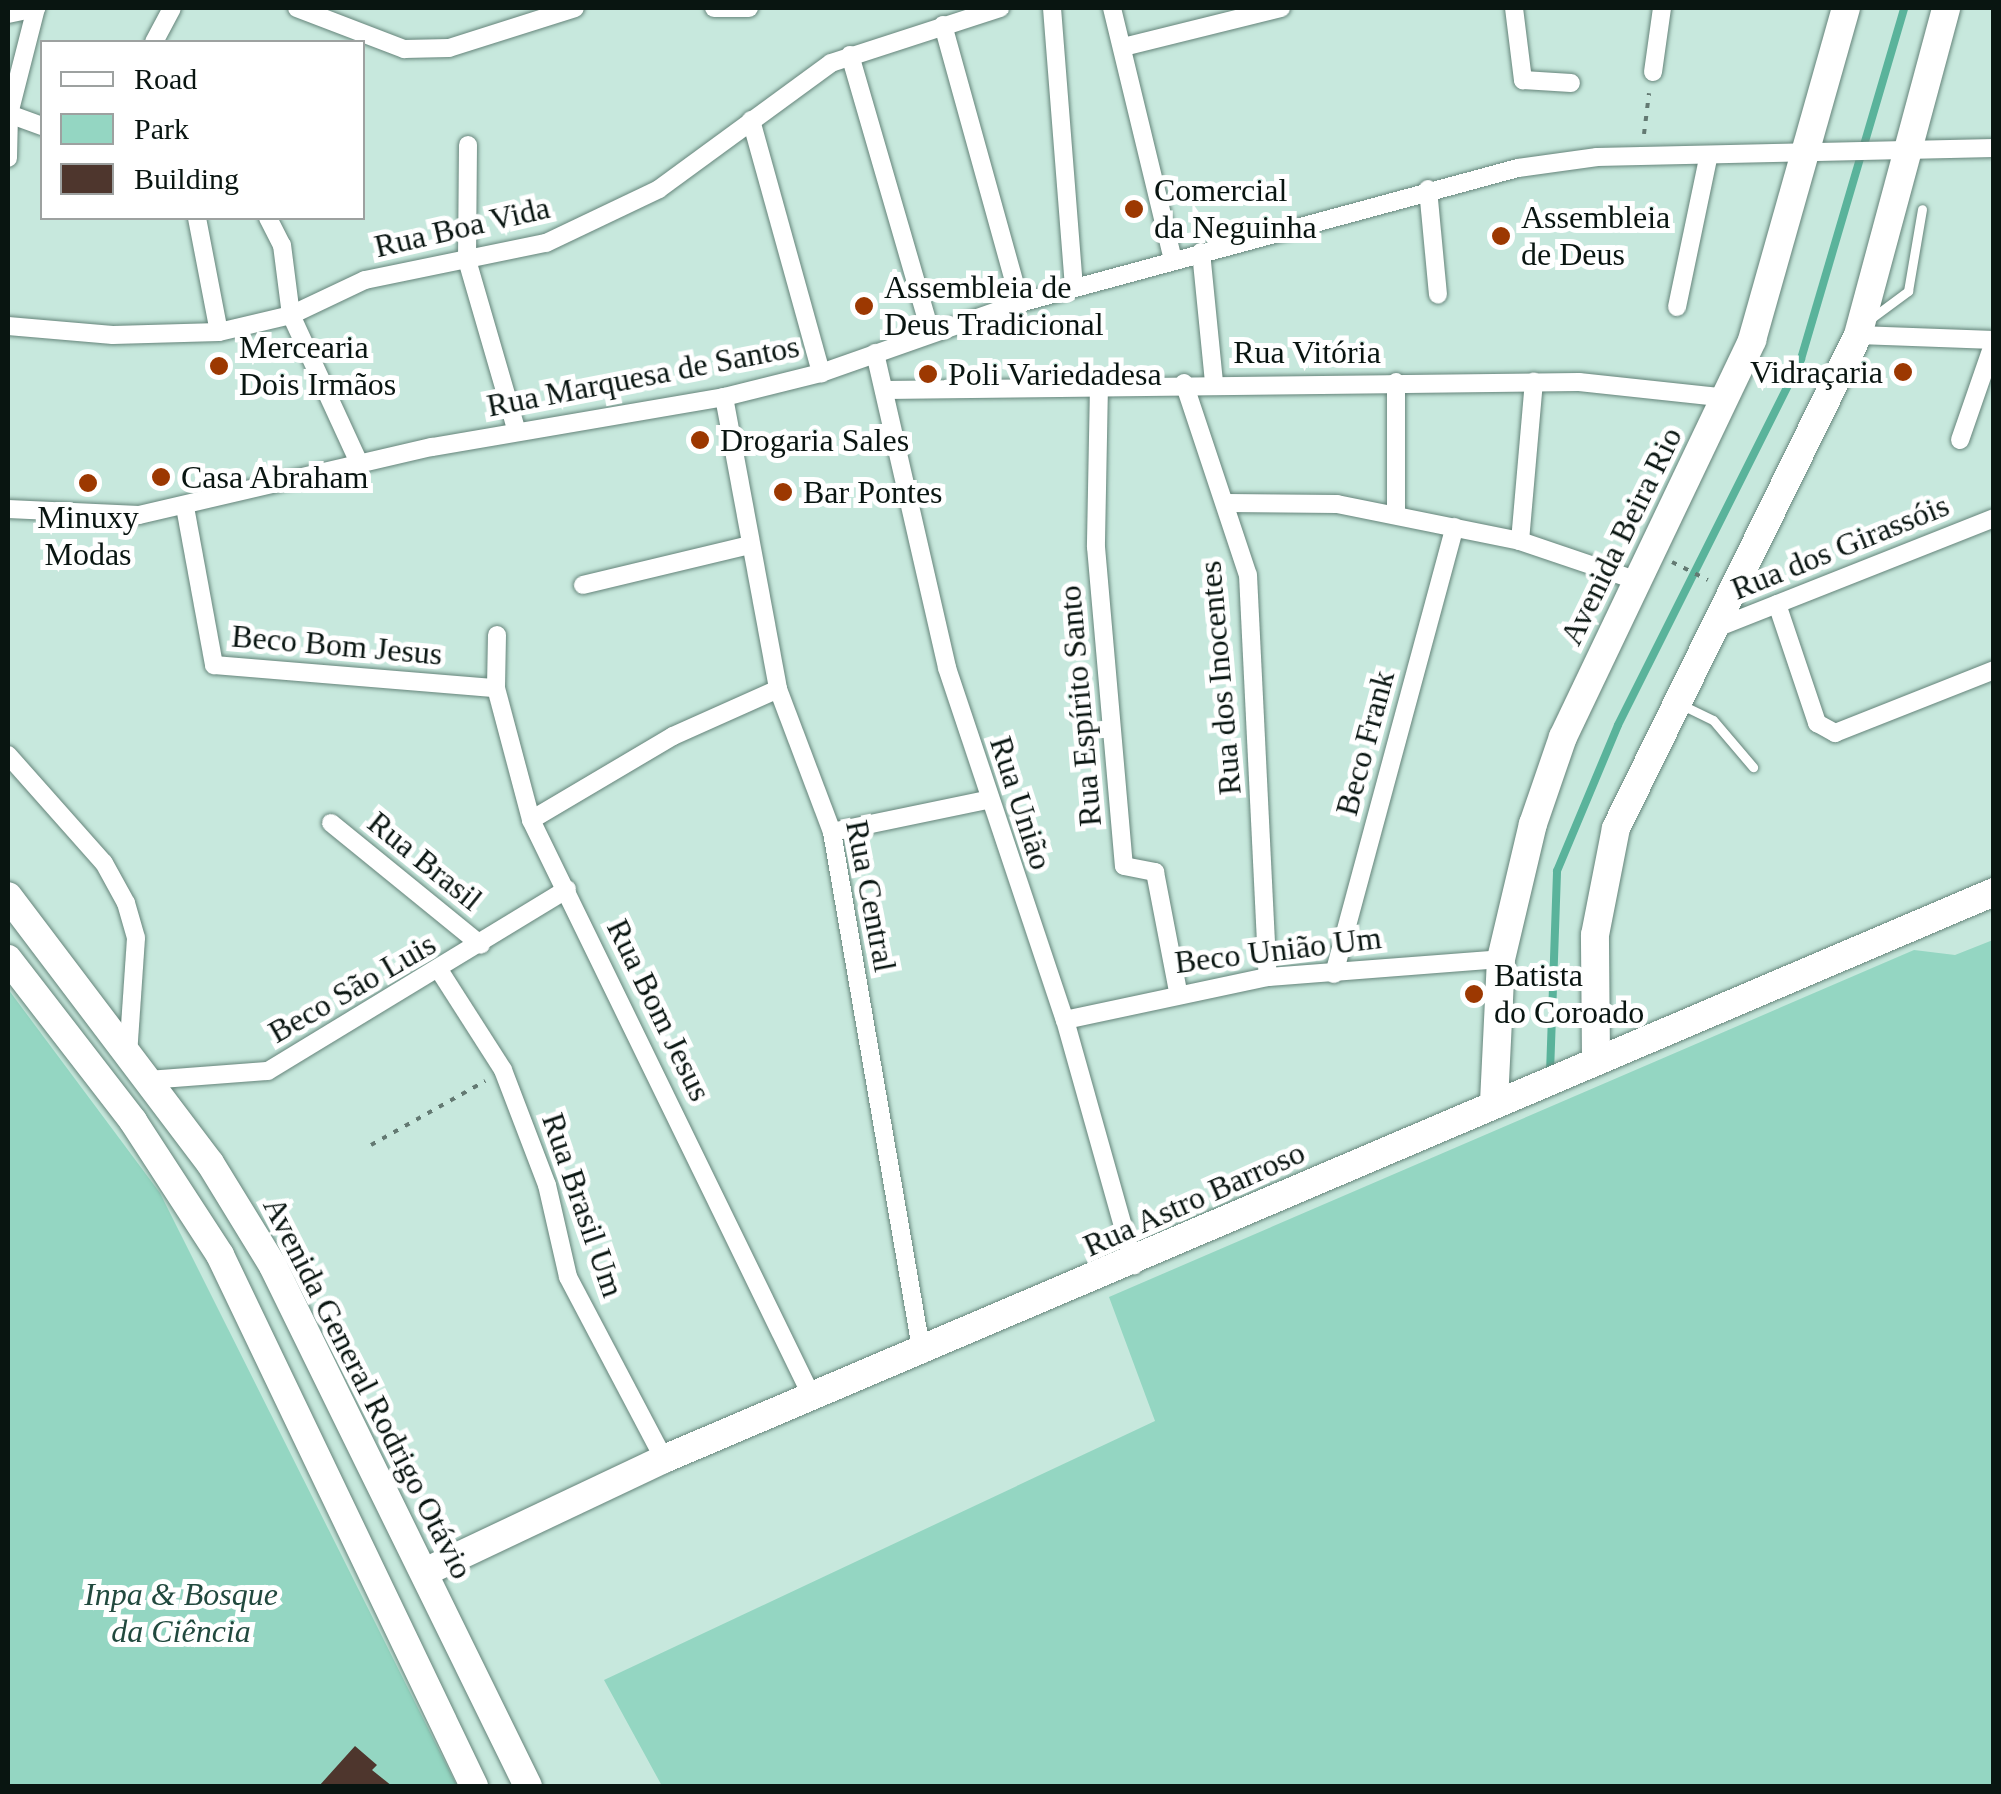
<!DOCTYPE html>
<html>
<head>
<meta charset="utf-8">
<style>
	body { margin:0 }
	#map { position:relative; width:2001px; height:1794px; overflow:hidden; background:#c7e8dd; font-family:Georgia,serif }
	div>[style] { position:absolute }
	[style*='--x'] { left:calc(var(--x)*1px); top:calc(var(--y)*1px); width:calc(var(--w)*1px); rotate:calc(var(--a)*1deg) }
	.green>* { inset:0; background:#94d6c2 }
	.stream>* { height:8px; margin:-4px; padding:0 4px; transform-origin:4px; border-radius:4px; background:#5ab39b }
	.building>* { inset:0; background:#4e362d }
	.path>* { height:4px; margin-top:-2px; transform-origin:0; background:repeating-linear-gradient(90deg,#637972 0 5px,transparent 0 13px) }
	.roads { filter:drop-shadow(0 0 2px #65847a) drop-shadow(0 0 2px #65847a) }
	.lane>* { height:9px; margin:-4.5px; padding:0 4.5px; transform-origin:4.5px; border-radius:4.5px; background:#fff }
	.street>* { height:18px; margin:-9px; padding:0 9px; transform-origin:9px; border-radius:9px; background:#fff }
	.secondary>* { height:28px; margin:-14px; padding:0 14px; transform-origin:14px; border-radius:14px; background:#fff }
	.dots>* { width:28px; height:28px; translate:-50% -50%; box-sizing:border-box; border:5px solid #fff; border-radius:50% }
	span { translate:-50% -50%; white-space:nowrap; text-align:center; line-height:1.15; -webkit-text-stroke:10px #fff; paint-order:stroke }
	.poi-label { font-size:32px; color:#091511 }
	.left { translate:0 -50%; text-align:left }
	.right { translate:-100% -50%; text-align:right }
	.street-label { font-size:32px; color:#091511 }
	.park-label { font-size:32px; color:#21493e; font-style:italic }
	.frame { position:absolute; inset:0; border:10px solid #091511; pointer-events:none }
	.legend { position:absolute; left:40px; top:40px; width:325px; height:180px; box-sizing:border-box; background:#fff; border:2px solid #9da1a0; margin:0; padding:12px 18px; list-style:none; font-size:30px; color:#091511 }
	.legend li { display:flex; align-items:center; gap:20px; height:50px }
	.legend b { width:50px; border:2px solid #9da1a0 }
</style>
</head>
<body>
<div id="map">
	<div class="green">
		<i style="clip-path:polygon(1993px 940px,1993px 1786px,662px 1786px,604px 1680px,1155px 1421px,1109px 1297px,1914px 950px,1955px 955px)"></i>
		<i style="clip-path:polygon(8px 989px,160px 1193px,457px 1786px,8px 1786px)"></i>
	</div>
	<div class="stream">
		<i style="--x:1550;--y:1073;--w:202;--a:-88"></i>
		<i style="--x:1557;--y:871;--w:158;--a:-67.3"></i>
		<i style="--x:1618;--y:725;--w:409;--a:-63.4"></i>
		<i style="--x:1801;--y:359;--w:366;--a:-73.6"></i>
	</div>
	<div class="building">
		<i style="clip-path:polygon(355px 1746px,377px 1765px,372px 1770px,392px 1786px,319px 1786px)"></i>
	</div>
	<div class="path">
		<i style="--x:1644;--y:134;--w:41;--a:-83"></i>
		<i style="--x:1672;--y:562;--w:40;--a:26.6"></i>
		<i style="--x:371;--y:1145;--w:131;--a:-29.3"></i>
	</div>
	<div class="roads">
		<div class="lane">
			<i style="--x:1869;--y:320;--w:49;--a:-36.6"></i>
			<i style="--x:1908;--y:291;--w:83;--a:-80.3"></i>
			<i style="--x:1682;--y:705;--w:34;--a:26"></i>
			<i style="--x:1713;--y:720;--w:62;--a:49.6"></i>
		</div>
		<div class="street">
			<i style="--x:297;--y:8;--w:115;--a:21"></i>
			<i style="--x:404;--y:49;--w:45;--a:-1.3"></i>
			<i style="--x:449;--y:48;--w:132;--a:-17.6"></i>
			<i style="--x:714;--y:8;--w:35;--a:0"></i>
			<i style="--x:1052;--y:8;--w:281;--a:85.5"></i>
			<i style="--x:1112;--y:8;--w:259;--a:76.4"></i>
			<i style="--x:1514;--y:8;--w:73;--a:82.9"></i>
			<i style="--x:1523;--y:80;--w:48;--a:3.6"></i>
			<i style="--x:8;--y:14;--w:29;--a:-12"></i>
			<i style="--x:943;--y:25;--w:288;--a:74.5"></i>
			<i style="--x:154;--y:42;--w:38;--a:-62"></i>
			<i style="--x:1123;--y:47;--w:163;--a:-13.9"></i>
			<i style="--x:850;--y:55;--w:286;--a:73.8"></i>
			<i style="--x:1653;--y:72;--w:65;--a:-82"></i>
			<i style="--x:9;--y:114;--w:35;--a:20"></i>
			<i style="--x:751;--y:120;--w:263;--a:74.5"></i>
			<i style="--x:468;--y:145;--w:115;--a:90.5"></i>
			<i style="--x:467;--y:260;--w:179;--a:73.8"></i>
			<i style="--x:8;--y:158;--w:44;--a:-88.7"></i>
			<i style="--x:9;--y:114;--w:109;--a:-75.7"></i>
			<i style="--x:1428;--y:189;--w:106;--a:84.6"></i>
			<i style="--x:197;--y:218;--w:116;--a:79.1"></i>
			<i style="--x:268;--y:218;--w:30;--a:63"></i>
			<i style="--x:282;--y:245;--w:71;--a:82.7"></i>
			<i style="--x:291;--y:315;--w:163;--a:65.3"></i>
			<i style="--x:1201;--y:252;--w:131;--a:84.3"></i>
			<i style="--x:1677;--y:307;--w:152;--a:-78.2"></i>
			<i style="--x:8;--y:326;--w:105;--a:4.9"></i>
			<i style="--x:113;--y:335;--w:106;--a:-1.6"></i>
			<i style="--x:219;--y:332;--w:74;--a:-13.3"></i>
			<i style="--x:291;--y:315;--w:82;--a:-25.3"></i>
			<i style="--x:365;--y:280;--w:185;--a:-11.6"></i>
			<i style="--x:546;--y:243;--w:125;--a:-25.5"></i>
			<i style="--x:659;--y:189;--w:213;--a:-36.2"></i>
			<i style="--x:831;--y:63;--w:178;--a:-18"></i>
			<i style="--x:1858;--y:335;--w:136;--a:2.1"></i>
			<i style="--x:875;--y:353;--w:323;--a:77.1"></i>
			<i style="--x:947;--y:668;--w:371;--a:71.5"></i>
			<i style="--x:1065;--y:1020;--w:255;--a:74.3"></i>
			<i style="--x:1396;--y:382;--w:133;--a:90"></i>
			<i style="--x:1184;--y:383;--w:202;--a:71.6"></i>
			<i style="--x:1248;--y:575;--w:402;--a:87.2"></i>
			<i style="--x:1099;--y:385;--w:162;--a:91.1"></i>
			<i style="--x:1096;--y:547;--w:320;--a:85"></i>
			<i style="--x:1124;--y:866;--w:32;--a:11"></i>
			<i style="--x:1155;--y:872;--w:122;--a:79.1"></i>
			<i style="--x:885;--y:390;--w:694;--a:-0.66"></i>
			<i style="--x:1579;--y:382;--w:150;--a:6.1"></i>
			<i style="--x:724;--y:397;--w:297;--a:79.5"></i>
			<i style="--x:778;--y:689;--w:153;--a:69.3"></i>
			<i style="--x:832;--y:832;--w:530;--a:80.22"></i>
			<i style="--x:1960;--y:440;--w:104;--a:-70.9"></i>
			<i style="--x:1227;--y:503;--w:110;--a:0.5"></i>
			<i style="--x:1337;--y:504;--w:187;--a:11.4"></i>
			<i style="--x:1520;--y:541;--w:121;--a:18.7"></i>
			<i style="--x:185;--y:507;--w:161;--a:79.6"></i>
			<i style="--x:214;--y:665;--w:283;--a:4.7"></i>
			<i style="--x:8;--y:509;--w:131;--a:2.6"></i>
			<i style="--x:139;--y:515;--w:301;--a:-13.1"></i>
			<i style="--x:432;--y:447;--w:296;--a:-9.7"></i>
			<i style="--x:724;--y:397;--w:100;--a:-13.9"></i>
			<i style="--x:821;--y:373;--w:211;--a:-19.4"></i>
			<i style="--x:1020;--y:303;--w:516;--a:-15.17"></i>
			<i style="--x:1518;--y:168;--w:80;--a:-7.9"></i>
			<i style="--x:1597;--y:157;--w:397;--a:-1.3"></i>
			<i style="--x:1520;--y:541;--w:160;--a:-85"></i>
			<i style="--x:583;--y:585;--w:171;--a:-13.5"></i>
			<i style="--x:1777;--y:604;--w:126;--a:71.4"></i>
			<i style="--x:1817;--y:723;--w:21;--a:29"></i>
			<i style="--x:1835;--y:733;--w:171;--a:-21.6"></i>
			<i style="--x:1714;--y:629;--w:301;--a:-21.6"></i>
			<i style="--x:497;--y:635;--w:53;--a:91.1"></i>
			<i style="--x:496;--y:688;--w:137;--a:75.1"></i>
			<i style="--x:531;--y:820;--w:642;--a:64.03"></i>
			<i style="--x:8;--y:755;--w:144;--a:48.4"></i>
			<i style="--x:104;--y:863;--w:46;--a:61.2"></i>
			<i style="--x:126;--y:903;--w:36;--a:74"></i>
			<i style="--x:136;--y:938;--w:116;--a:93.9"></i>
			<i style="--x:531;--y:820;--w:165;--a:-30.6"></i>
			<i style="--x:673;--y:736;--w:115;--a:-24.1"></i>
			<i style="--x:331;--y:823;--w:193;--a:39.1"></i>
			<i style="--x:832;--y:832;--w:158;--a:-11.7"></i>
			<i style="--x:441;--y:973;--w:115;--a:57.4"></i>
			<i style="--x:503;--y:1070;--w:123;--a:69.1"></i>
			<i style="--x:547;--y:1185;--w:94;--a:77.1"></i>
			<i style="--x:568;--y:1277;--w:206;--a:62.2"></i>
			<i style="--x:1334;--y:974;--w:463;--a:-74.9"></i>
			<i style="--x:1065;--y:1020;--w:208;--a:-12"></i>
			<i style="--x:1268;--y:977;--w:234;--a:-4.4"></i>
			<i style="--x:147;--y:1080;--w:121;--a:-4.3"></i>
			<i style="--x:268;--y:1071;--w:350;--a:-31.3"></i>
		</div>
		<div class="secondary">
			<i style="--x:8;--y:896;--w:335;--a:52.9"></i>
			<i style="--x:210;--y:1163;--w:121;--a:58.5"></i>
			<i style="--x:273;--y:1266;--w:579;--a:63.88"></i>
			<i style="--x:8;--y:959;--w:205;--a:52.3"></i>
			<i style="--x:133;--y:1121;--w:160;--a:57"></i>
			<i style="--x:220;--y:1255;--w:589;--a:64.44"></i>
			<i style="--x:1596;--y:1058;--w:123;--a:-90.5"></i>
			<i style="--x:1595;--y:935;--w:109;--a:-78.9"></i>
			<i style="--x:1616;--y:828;--w:549;--a:-63.85"></i>
			<i style="--x:1858;--y:335;--w:339;--a:-74.9"></i>
			<i style="--x:1494;--y:1102;--w:143;--a:-87.2"></i>
			<i style="--x:1501;--y:959;--w:139;--a:-76.7"></i>
			<i style="--x:1533;--y:824;--w:92;--a:-71"></i>
			<i style="--x:1563;--y:737;--w:440;--a:-64.5"></i>
			<i style="--x:1752;--y:340;--w:345;--a:-74.2"></i>
			<i style="--x:425;--y:1572;--w:264;--a:-25.3"></i>
			<i style="--x:664;--y:1459;--w:1446;--a:-23.09"></i>
		</div>
	</div>
	<div class="dots">
		<i style="left:1134px;top:209px;background:#9c3801"></i>
		<i style="left:1501px;top:236px;background:#9c3801"></i>
		<i style="left:864px;top:306px;background:#9c3801"></i>
		<i style="left:219px;top:366px;background:#9c3801"></i>
		<i style="left:1903px;top:372px;background:#9c3801"></i>
		<i style="left:928px;top:374px;background:#9c3801"></i>
		<i style="left:700px;top:440px;background:#9c3801"></i>
		<i style="left:161px;top:477px;background:#9c3801"></i>
		<i style="left:88px;top:483px;background:#9c3801"></i>
		<i style="left:783px;top:492px;background:#9c3801"></i>
		<i style="left:1474px;top:994px;background:#9c3801"></i>
	</div>
	<div class="poi-label">
		<span class="left" style="left:1154px;top:209px">Comercial<br>da Neguinha</span>
		<span class="left" style="left:1521px;top:236px">Assembleia<br>de Deus</span>
		<span class="left" style="left:884px;top:306px">Assembleia de<br>Deus Tradicional</span>
		<span class="left" style="left:239px;top:366px">Mercearia<br>Dois Irmãos</span>
		<span class="right" style="left:1883px;top:372px">Vidraçaria</span>
		<span class="left" style="left:948px;top:374px">Poli Variedadesa</span>
		<span class="left" style="left:720px;top:440px">Drogaria Sales</span>
		<span class="left" style="left:181px;top:477px">Casa Abraham</span>
		<span class="left" style="left:803px;top:492px">Bar Pontes</span>
		<span style="left:88px;top:536px">Minuxy<br>Modas</span>
		<span class="left" style="left:1494px;top:994px">Batista<br>do Coroado</span>
	</div>
	<div class="street-label">
		<span style="left:462px;top:227px;rotate:-13deg">Rua Boa Vida</span>
		<span style="left:1307px;top:352px">Rua Vitória</span>
		<span style="left:643px;top:376px;rotate:-11deg">Rua Marquesa de Santos</span>
		<span style="left:1621px;top:536px;rotate:-64deg">Avenida Beira Rio</span>
		<span style="left:1840px;top:547px;rotate:-22deg">Rua dos Girassóis</span>
		<span style="left:337px;top:645px;rotate:5deg">Beco Bom Jesus</span>
		<span style="left:1220px;top:678px;rotate:-95deg">Rua dos Inocentes</span>
		<span style="left:1080px;top:706px;rotate:-95deg">Rua Espírito Santo</span>
		<span style="left:1365px;top:743px;rotate:-75deg">Beco Frank</span>
		<span style="left:1021px;top:803px;rotate:72deg">Rua União</span>
		<span style="left:425px;top:861px;rotate:39deg">Rua Brasil</span>
		<span style="left:871px;top:896px;rotate:79deg">Rua Central</span>
		<span style="left:1278px;top:950px;rotate:-7deg">Beco União Um</span>
		<span style="left:352px;top:988px;rotate:-30deg">Beco São Luis</span>
		<span style="left:659px;top:1010px;rotate:64deg">Rua Bom Jesus</span>
		<span style="left:1194px;top:1199px;rotate:-24deg">Rua Astro Barroso</span>
		<span style="left:583px;top:1205px;rotate:71deg">Rua Brasil Um</span>
		<span style="left:368px;top:1388px;rotate:63deg">Avenida General Rodrigo Otávio</span>
	</div>
	<div class="park-label">
		<span style="left:181px;top:1613px">Inpa &amp; Bosque<br>da Ciência</span>
	</div>
	<div class="frame"></div>
	<ul class="legend">
	<li><b style="height:12px;background:#fff"></b>Road</li>
	<li><b style="height:28px;background:#94d6c2"></b>Park</li>
	<li><b style="height:28px;background:#4e362d"></b>Building</li>
	</ul>
</div>
</body>
</html>
